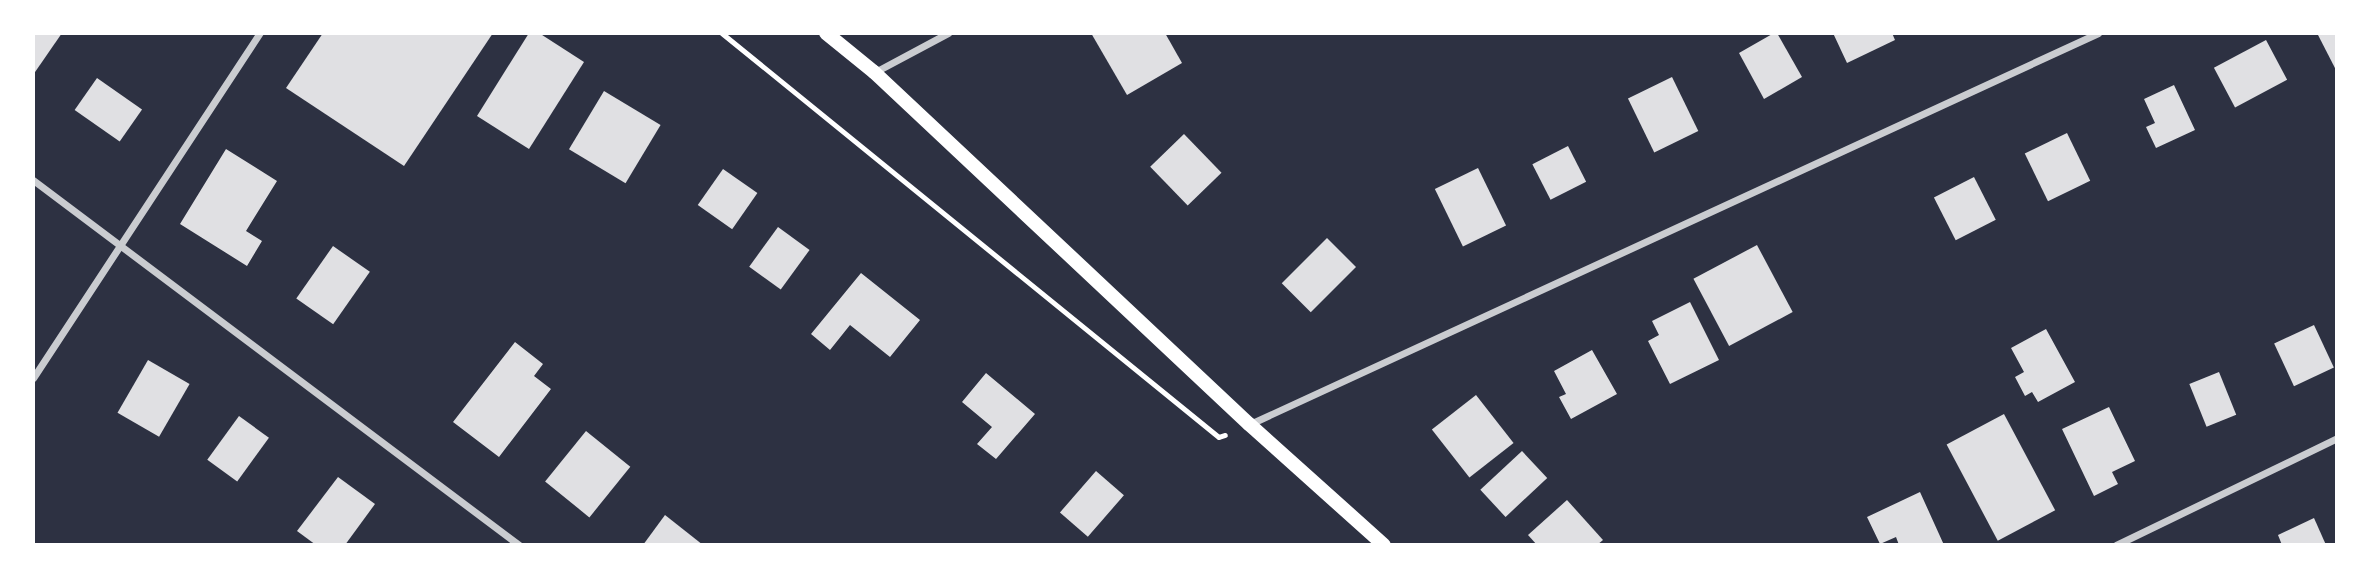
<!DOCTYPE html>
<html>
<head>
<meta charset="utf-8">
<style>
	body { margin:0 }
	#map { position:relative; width:2370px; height:578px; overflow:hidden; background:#2d3142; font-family:Arial,sans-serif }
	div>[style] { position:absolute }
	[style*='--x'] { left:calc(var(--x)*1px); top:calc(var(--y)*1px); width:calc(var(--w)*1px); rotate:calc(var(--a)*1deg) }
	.building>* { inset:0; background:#e0e0e3; transform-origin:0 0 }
	.path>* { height:4.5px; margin:-2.25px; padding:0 2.25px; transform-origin:2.25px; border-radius:2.25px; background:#fff }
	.minor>* { height:7px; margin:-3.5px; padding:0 3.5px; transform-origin:3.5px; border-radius:3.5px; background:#caccd0 }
	.secondary>* { height:14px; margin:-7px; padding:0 7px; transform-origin:7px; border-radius:7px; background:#fff }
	span { translate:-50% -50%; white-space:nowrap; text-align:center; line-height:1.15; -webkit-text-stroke:6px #fff; paint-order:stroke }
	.frame { position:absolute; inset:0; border:35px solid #fff; pointer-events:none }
</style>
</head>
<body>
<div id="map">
	<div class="building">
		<i style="clip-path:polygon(33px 33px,62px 33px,33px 75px)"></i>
		<i style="clip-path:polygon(323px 33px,493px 33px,404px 166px,286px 88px)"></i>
		<i style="clip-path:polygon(529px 33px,539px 33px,584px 62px,529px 149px,477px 116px)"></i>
		<i style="clip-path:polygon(1091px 33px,1165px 33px,1182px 63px,1127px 95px)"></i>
		<i style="clip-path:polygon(1774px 33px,1777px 33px,1802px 77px,1764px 99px,1739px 53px)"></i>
		<i style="clip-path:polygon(1833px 33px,1892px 33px,1895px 40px,1847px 63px)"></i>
		<i style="clip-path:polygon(2317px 33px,2337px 33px,2337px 72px)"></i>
		<i style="left:2266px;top:40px;width:45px;height:59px;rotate:62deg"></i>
		<i style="left:1672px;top:77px;width:60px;height:49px;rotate:64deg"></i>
		<i style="left:97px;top:78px;width:55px;height:39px;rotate:35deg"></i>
		<i style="clip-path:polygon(2174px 85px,2195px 130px,2156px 148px,2146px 127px,2155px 123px,2144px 99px)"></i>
		<i style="left:604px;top:91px;width:66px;height:68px;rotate:31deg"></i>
		<i style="left:2067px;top:133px;width:53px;height:47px;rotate:64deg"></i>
		<i style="left:1184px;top:134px;width:54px;height:47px;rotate:46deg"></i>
		<i style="left:1568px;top:146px;width:40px;height:40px;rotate:63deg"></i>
		<i style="clip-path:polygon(226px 149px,277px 181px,246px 231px,262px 241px,247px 266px,180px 224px)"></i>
		<i style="left:1478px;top:168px;width:64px;height:48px;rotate:64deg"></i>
		<i style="left:723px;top:169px;width:42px;height:44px;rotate:35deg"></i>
		<i style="left:1974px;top:177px;width:48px;height:45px;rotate:63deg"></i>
		<i style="left:778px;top:227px;width:39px;height:49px;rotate:36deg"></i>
		<i style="left:1327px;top:238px;width:41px;height:64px;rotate:45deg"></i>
		<i style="left:1757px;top:245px;width:76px;height:72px;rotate:62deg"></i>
		<i style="left:333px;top:246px;width:45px;height:64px;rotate:35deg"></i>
		<i style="clip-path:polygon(861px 273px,920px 320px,890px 357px,850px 325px,830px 350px,811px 334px)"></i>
		<i style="clip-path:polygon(1690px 302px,1719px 360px,1670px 384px,1648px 341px,1659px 335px,1652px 321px)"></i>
		<i style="left:2314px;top:325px;width:47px;height:44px;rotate:65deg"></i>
		<i style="clip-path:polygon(2046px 329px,2075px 382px,2038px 402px,2032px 392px,2025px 396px,2015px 377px,2024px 372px,2011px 348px)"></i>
		<i style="clip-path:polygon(515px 342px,543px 364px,534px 376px,551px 389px,499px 457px,453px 422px)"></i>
		<i style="clip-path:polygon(1592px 350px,1617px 394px,1571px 419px,1559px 397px,1566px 394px,1554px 371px)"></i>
		<i style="left:148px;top:360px;width:48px;height:61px;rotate:30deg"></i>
		<i style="left:2219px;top:372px;width:46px;height:32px;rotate:68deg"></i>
		<i style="clip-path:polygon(986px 373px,1035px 414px,996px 459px,977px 444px,992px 427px,962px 402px)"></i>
		<i style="left:1476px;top:395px;width:61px;height:56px;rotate:52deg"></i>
		<i style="clip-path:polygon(2109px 407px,2135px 461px,2112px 472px,2118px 484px,2094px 496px,2062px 429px)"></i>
		<i style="left:2004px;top:414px;width:109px;height:65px;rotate:62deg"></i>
		<i style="left:239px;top:416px;width:37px;height:54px;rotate:36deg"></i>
		<i style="left:586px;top:431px;width:57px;height:65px;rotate:39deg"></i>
		<i style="left:1522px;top:451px;width:37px;height:57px;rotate:47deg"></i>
		<i style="left:1096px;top:471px;width:37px;height:55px;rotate:41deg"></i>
		<i style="clip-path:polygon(338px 477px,375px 504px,345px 545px,316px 545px,297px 531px)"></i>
		<i style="clip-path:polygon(1920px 492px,1944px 545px,1899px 545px,1896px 537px,1880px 544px,1867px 517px)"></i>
		<i style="clip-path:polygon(1567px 500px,1603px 540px,1597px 545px,1537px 545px,1528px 535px)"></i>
		<i style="clip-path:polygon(665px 515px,703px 545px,643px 545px)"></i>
		<i style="clip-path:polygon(2314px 518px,2326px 545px,2282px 545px,2278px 535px)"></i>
	</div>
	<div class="path">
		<i style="--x:722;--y:33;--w:640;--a:39.11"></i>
		<i style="--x:1219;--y:437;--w:6;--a:-18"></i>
	</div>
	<div class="minor">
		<i style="--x:875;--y:72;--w:83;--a:-28.1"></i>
		<i style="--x:33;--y:180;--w:608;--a:36.91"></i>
		<i style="--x:33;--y:378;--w:413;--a:-56.7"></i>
		<i style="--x:1250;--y:424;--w:934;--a:-24.75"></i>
		<i style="--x:2116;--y:545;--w:246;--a:-25.8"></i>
	</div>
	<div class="secondary">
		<i style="--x:826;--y:33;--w:62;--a:39.1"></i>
		<i style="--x:874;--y:72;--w:514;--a:43.19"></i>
		<i style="--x:1249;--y:424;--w:181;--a:41.9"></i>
	</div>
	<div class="frame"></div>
</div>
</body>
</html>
